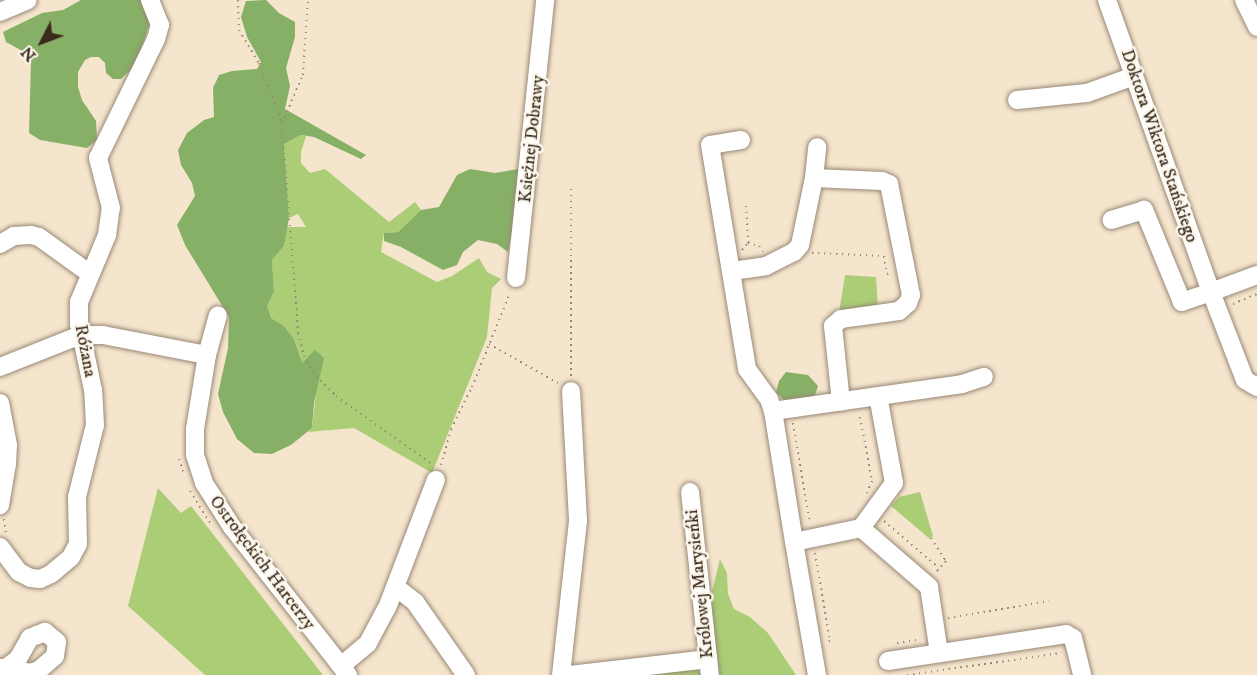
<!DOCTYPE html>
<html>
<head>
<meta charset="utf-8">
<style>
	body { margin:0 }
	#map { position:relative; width:1257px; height:675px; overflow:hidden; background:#f5e5cd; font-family:"IM FELL DW Pica",serif }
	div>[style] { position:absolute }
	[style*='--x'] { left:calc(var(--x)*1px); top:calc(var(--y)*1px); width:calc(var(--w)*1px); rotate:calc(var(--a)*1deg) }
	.green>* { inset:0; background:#aacd76 }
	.forest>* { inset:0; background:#87b067 }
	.path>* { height:2px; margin-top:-1px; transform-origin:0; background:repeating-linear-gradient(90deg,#988876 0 1.5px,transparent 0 6px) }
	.roads { filter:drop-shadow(0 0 2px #988876) drop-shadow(0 0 2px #988876) }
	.minor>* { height:18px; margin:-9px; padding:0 9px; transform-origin:9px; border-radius:9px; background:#fff }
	span { translate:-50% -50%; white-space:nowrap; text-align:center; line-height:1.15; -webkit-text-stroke:5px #fbf7ec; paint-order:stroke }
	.street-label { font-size:18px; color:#3b2a1e }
	.north { position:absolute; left:12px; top:12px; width:60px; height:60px; -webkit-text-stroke:4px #fbf7ec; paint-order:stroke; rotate:228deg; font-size:16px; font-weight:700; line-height:24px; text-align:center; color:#3b2a1e }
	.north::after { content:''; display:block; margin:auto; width:21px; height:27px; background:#3b2a1e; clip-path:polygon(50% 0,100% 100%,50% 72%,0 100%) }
</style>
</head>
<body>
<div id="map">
	<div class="green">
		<i style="clip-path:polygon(301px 135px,306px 136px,301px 152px,301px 163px,310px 173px,325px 169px,389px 222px,415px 202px,421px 210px,398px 232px,384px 233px,381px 252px,437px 282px,452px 276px,479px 258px,487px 272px,501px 279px,492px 288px,487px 337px,432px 473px,354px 428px,308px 432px,312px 428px,317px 385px,302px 364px,294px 339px,284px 326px,271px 318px,267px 306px,274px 292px,272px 260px,284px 246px,287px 227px,306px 227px,298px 214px,289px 218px,284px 144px)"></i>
		<i style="clip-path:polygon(845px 275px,876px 277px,878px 308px,839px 313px)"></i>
		<i style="clip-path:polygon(158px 488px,181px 513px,191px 506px,323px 675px,205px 675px,128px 606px)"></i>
		<i style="clip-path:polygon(920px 492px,933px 536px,930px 539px,891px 506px,899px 497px)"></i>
		<i style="clip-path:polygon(720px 559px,727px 573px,728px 594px,734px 609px,750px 617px,768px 633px,796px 675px,712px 675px,707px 612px)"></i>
		<i style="clip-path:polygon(697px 669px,701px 675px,635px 675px)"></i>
	</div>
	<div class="forest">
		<i style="clip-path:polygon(81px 0,141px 0,148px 8px,151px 19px,136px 65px,121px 79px,113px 79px,106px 73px,105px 63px,99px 57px,91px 57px,85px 60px,78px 72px,78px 87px,82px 100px,96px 121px,97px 140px,87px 148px,40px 140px,29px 133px,31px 61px,26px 53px,6px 42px,3px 32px,42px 13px,63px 10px)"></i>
		<i style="clip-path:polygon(266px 0,279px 13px,295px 22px,295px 37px,286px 68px,290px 86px,285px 109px,366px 155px,361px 159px,314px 137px,301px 135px,284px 144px,289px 218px,284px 246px,272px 260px,274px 292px,267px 306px,271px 318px,284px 326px,294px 339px,302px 363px,315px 350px,324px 358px,314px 403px,312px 428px,291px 445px,272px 454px,254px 453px,237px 439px,223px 412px,218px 394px,228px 348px,229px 317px,185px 245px,177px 225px,195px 196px,192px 183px,181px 165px,178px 150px,187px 133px,204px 120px,214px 117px,213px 88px,219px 75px,232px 71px,257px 69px,261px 62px,247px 37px,241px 17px,246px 1px)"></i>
		<i style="clip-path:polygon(524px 168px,508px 252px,497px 244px,478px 240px,463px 252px,457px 265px,443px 270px,401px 247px,384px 241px,384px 233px,398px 232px,421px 210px,439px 207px,457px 175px,470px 169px,495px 173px)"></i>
		<i style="clip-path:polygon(786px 372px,808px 375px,818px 386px,815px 395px,800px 403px,785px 401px,776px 392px,779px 381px)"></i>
	</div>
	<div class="path">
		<i style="--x:238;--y:0;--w:30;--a:88"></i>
		<i style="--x:239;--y:30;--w:39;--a:59"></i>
		<i style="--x:259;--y:63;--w:64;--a:69"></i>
		<i style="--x:282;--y:123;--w:211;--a:85.6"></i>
		<i style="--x:298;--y:333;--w:24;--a:75"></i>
		<i style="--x:304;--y:356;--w:23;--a:59"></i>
		<i style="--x:316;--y:376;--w:28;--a:45"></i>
		<i style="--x:336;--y:396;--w:119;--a:35.4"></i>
		<i style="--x:282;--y:123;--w:52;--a:-66.4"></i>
		<i style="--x:303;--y:75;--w:75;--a:-86.2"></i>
		<i style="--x:748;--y:243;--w:11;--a:15"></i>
		<i style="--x:759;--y:246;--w:7;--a:56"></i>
		<i style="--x:742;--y:250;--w:9;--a:-49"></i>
		<i style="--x:748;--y:243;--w:38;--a:-93"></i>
		<i style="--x:812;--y:253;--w:72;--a:2.4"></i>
		<i style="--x:884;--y:256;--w:18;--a:81"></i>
		<i style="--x:887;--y:274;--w:3;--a:-18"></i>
		<i style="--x:1233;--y:304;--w:26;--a:-23"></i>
		<i style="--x:489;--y:344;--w:79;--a:29.5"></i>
		<i style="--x:571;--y:376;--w:189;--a:-90"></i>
		<i style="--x:860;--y:417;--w:65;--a:79.4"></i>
		<i style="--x:872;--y:481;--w:13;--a:113"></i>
		<i style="--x:793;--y:423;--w:101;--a:80.4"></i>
		<i style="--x:179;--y:459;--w:13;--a:72"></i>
		<i style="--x:441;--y:465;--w:37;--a:-74"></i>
		<i style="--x:451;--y:429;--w:47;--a:-63.4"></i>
		<i style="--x:472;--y:387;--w:101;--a:-68"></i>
		<i style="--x:190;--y:491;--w:41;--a:57.8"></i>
		<i style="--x:4;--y:519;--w:15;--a:82"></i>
		<i style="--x:884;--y:521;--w:72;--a:40.5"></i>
		<i style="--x:931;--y:538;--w:27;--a:57"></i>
		<i style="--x:946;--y:561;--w:15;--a:132"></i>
		<i style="--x:815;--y:553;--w:89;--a:80.3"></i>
		<i style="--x:830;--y:641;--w:4;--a:166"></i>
		<i style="--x:948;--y:618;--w:102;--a:-9.6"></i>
		<i style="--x:897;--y:643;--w:24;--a:-9"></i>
		<i style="--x:907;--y:675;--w:156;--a:-8.1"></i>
	</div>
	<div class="roads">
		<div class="minor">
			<i style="--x:1107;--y:0;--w:310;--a:70.4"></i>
			<i style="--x:1211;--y:292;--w:31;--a:161"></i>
			<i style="--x:1182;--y:302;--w:100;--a:-112.4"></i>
			<i style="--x:1144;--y:210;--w:34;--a:163"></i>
			<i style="--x:1244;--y:0;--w:30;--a:64"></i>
			<i style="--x:0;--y:12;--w:30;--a:-23"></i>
			<i style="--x:1017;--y:100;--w:70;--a:-5.7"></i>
			<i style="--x:1087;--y:93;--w:50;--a:-19.9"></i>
			<i style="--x:741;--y:140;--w:31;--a:171"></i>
			<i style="--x:710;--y:145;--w:227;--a:80.6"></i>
			<i style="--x:747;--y:369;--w:37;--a:54"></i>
			<i style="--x:769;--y:399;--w:13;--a:72"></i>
			<i style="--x:814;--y:178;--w:68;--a:2.5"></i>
			<i style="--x:882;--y:181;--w:8;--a:23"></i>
			<i style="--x:889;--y:184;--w:113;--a:78.8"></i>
			<i style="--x:911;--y:295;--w:9;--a:111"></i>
			<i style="--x:908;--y:303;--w:12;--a:138"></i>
			<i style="--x:899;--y:311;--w:59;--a:172.1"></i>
			<i style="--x:841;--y:319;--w:11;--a:139"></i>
			<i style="--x:833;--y:326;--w:76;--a:84"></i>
			<i style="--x:0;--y:244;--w:16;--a:-30"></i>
			<i style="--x:14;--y:236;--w:17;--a:-3"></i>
			<i style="--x:31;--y:235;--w:8;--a:14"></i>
			<i style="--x:39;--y:237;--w:62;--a:35.8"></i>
			<i style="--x:732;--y:271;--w:34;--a:-8"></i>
			<i style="--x:766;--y:266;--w:31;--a:-27"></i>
			<i style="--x:794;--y:252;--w:9;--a:-49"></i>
			<i style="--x:800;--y:245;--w:68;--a:-78.2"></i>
			<i style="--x:814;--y:178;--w:31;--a:-84"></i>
			<i style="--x:1257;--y:275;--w:49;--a:159.7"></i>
			<i style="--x:1211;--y:292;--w:94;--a:68.9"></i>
			<i style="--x:1245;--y:380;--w:14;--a:30"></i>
			<i style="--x:516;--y:278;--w:280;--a:-84"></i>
			<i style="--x:207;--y:355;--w:41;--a:-74.6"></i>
			<i style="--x:0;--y:367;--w:87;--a:-21.6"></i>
			<i style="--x:81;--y:335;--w:22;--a:0"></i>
			<i style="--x:103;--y:335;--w:106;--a:10.9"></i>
			<i style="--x:207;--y:355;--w:75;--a:99.2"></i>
			<i style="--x:195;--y:429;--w:26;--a:90"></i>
			<i style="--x:195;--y:455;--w:29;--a:72"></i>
			<i style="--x:204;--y:483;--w:52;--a:57.5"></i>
			<i style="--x:232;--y:527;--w:188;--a:51.9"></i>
			<i style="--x:0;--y:403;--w:43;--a:79.2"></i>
			<i style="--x:8;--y:445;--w:19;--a:93"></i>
			<i style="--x:7;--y:464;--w:42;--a:99.7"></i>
			<i style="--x:690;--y:492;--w:184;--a:83.8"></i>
			<i style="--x:861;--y:528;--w:56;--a:-53.7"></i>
			<i style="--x:894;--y:483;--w:88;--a:-100.4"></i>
			<i style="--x:794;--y:542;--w:133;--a:-99.1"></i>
			<i style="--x:773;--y:411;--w:191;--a:-8.1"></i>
			<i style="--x:962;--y:384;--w:23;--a:-18"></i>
			<i style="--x:0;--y:547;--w:31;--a:53"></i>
			<i style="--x:19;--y:572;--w:13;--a:27"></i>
			<i style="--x:31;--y:578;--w:9;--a:6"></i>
			<i style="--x:40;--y:579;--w:12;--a:-24"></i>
			<i style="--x:51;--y:574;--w:26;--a:-40"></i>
			<i style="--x:71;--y:557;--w:15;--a:-62"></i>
			<i style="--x:78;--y:544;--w:47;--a:-91.2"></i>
			<i style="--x:77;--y:497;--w:74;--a:-76"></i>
			<i style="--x:95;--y:425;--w:35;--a:-93"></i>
			<i style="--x:93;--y:390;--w:67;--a:-102"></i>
			<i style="--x:79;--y:324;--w:22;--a:-90"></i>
			<i style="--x:79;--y:302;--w:73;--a:-67.3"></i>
			<i style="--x:107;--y:235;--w:27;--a:-82"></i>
			<i style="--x:111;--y:208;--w:52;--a:-104.6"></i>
			<i style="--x:98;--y:158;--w:132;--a:-64"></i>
			<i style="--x:156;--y:39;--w:15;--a:-74"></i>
			<i style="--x:160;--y:25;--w:27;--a:-112"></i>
			<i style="--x:397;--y:588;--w:23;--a:38"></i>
			<i style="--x:415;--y:602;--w:89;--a:55.1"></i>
			<i style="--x:888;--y:661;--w:180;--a:-8.6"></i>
			<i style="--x:1066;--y:634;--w:8;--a:30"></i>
			<i style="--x:1073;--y:638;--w:38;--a:76"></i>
			<i style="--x:341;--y:666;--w:35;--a:-40"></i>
			<i style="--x:368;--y:643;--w:40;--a:-62"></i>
			<i style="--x:387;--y:608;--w:137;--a:-69.1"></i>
			<i style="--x:0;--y:668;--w:30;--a:9"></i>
			<i style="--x:30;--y:673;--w:9;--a:-18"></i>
			<i style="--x:39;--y:670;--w:21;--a:-41"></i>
			<i style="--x:55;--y:656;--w:14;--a:-82"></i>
			<i style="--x:57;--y:642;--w:16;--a:-140"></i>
			<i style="--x:45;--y:632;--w:9;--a:159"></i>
			<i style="--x:37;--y:635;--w:8;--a:157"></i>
			<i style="--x:30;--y:638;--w:24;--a:120"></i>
			<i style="--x:18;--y:659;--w:17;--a:144"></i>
			<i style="--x:561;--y:675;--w:156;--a:-83.7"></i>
			<i style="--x:578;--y:520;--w:129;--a:-93.1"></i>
			<i style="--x:570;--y:675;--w:139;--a:-6.6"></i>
			<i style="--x:817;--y:675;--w:135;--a:-99.8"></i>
			<i style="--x:794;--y:542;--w:68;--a:-11.8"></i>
			<i style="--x:861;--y:528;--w:90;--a:40.9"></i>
			<i style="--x:929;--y:587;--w:67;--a:81.4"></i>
		</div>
	</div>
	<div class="street-label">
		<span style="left:532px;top:139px;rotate:-84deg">Księżnej Dobrawy</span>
		<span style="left:1159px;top:146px;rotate:71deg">Doktora Wiktora Stańskiego</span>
		<span style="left:85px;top:351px;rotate:79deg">Różana</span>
		<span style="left:262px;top:563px;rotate:53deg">Ostrołęckich Harcerzy</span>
		<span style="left:700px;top:584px;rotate:-96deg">Królowej Marysieńki</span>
	</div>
	<div class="north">N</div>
</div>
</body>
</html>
